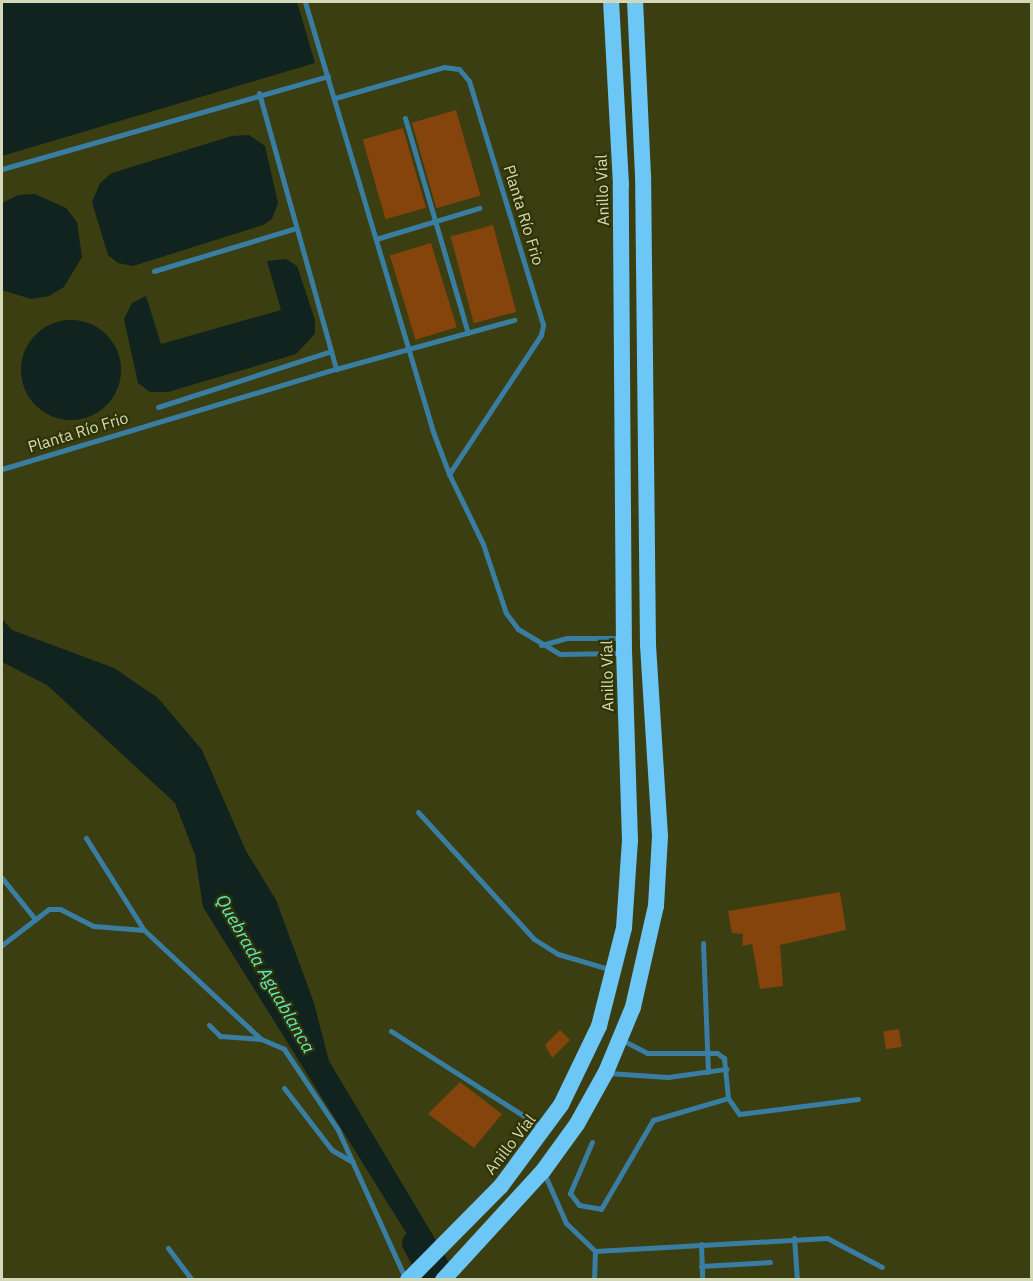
<!DOCTYPE html>
<html>
<head>
<meta charset="utf-8">
<style>
	body { margin:0 }
	#map { position:relative; width:1033px; height:1281px; overflow:hidden; background:#3a3e10; font-family:"IBM Plex Sans",sans-serif }
	div>[style] { position:absolute }
	[style*='--x'] { left:calc(var(--x)*1px); top:calc(var(--y)*1px); width:calc(var(--w)*1px); rotate:calc(var(--a)*1deg) }
	.water>* { inset:0; background:#10231e }
	.round { border-radius:50% }
	.river>* { height:24px; margin:-12px; padding:0 12px; transform-origin:12px; border-radius:12px; background:#10231e }
	.building>* { inset:0; background:#85440b; transform-origin:0 0 }
	.service>* { height:5px; margin:-2.5px; padding:0 2.5px; transform-origin:2.5px; border-radius:2.5px; background:#397ea2 }
	.trunk>* { height:16px; margin:-8px; padding:0 8px; transform-origin:8px; border-radius:8px; background:#6cc6f6 }
	span { translate:-50% -50%; white-space:nowrap; text-align:center; line-height:1.15; -webkit-text-stroke:4.5px #303404; paint-order:stroke }
	.street-label { font-size:16px; color:#d3d8b9 }
	.water-label { font-size:18px; color:#5bebc8; font-style:italic }
	.frame { position:absolute; inset:0; border:3px solid #d3d8b9; pointer-events:none }
</style>
</head>
<body>
<div id="map">
	<div class="water">
		<i style="clip-path:polygon(2px 2px,297px 2px,315px 63px,2px 156px)"></i>
		<i style="clip-path:polygon(249px 135px,265px 146px,278px 203px,272px 219px,263px 225px,133px 266px,118px 263px,108px 255px,92px 202px,100px 183px,112px 173px,232px 136px)"></i>
		<i style="clip-path:polygon(35px 194px,66px 208px,77px 222px,82px 257px,64px 287px,49px 296px,31px 299px,2px 290px,2px 203px,18px 195px)"></i>
		<i style="clip-path:polygon(286px 259px,297px 266px,315px 320px,315px 334px,296px 354px,168px 392px,150px 392px,138px 383px,124px 319px,132px 303px,146px 296px,161px 344px,281px 310px,267px 261px)"></i>
		<i class="round" style="left:21px;top:320px;width:100px;height:100px"></i>
		<i style="clip-path:polygon(2px 619px,12px 630px,114px 668px,158px 698px,202px 750px,246px 851px,276px 900px,314px 1003px,329px 1061px,459px 1279px,435px 1279px,203px 907px,195px 855px,175px 803px,47px 685px,2px 662px)"></i>
	</div>
	<div class="river">
		<i style="--x:414;--y:1243;--w:42;--a:62.8"></i>
	</div>
	<div class="building">
		<i style="left:456px;top:110px;width:89px;height:46px;rotate:74deg"></i>
		<i style="left:403px;top:128px;width:83px;height:42px;rotate:74deg"></i>
		<i style="left:493px;top:225px;width:90px;height:44px;rotate:75deg"></i>
		<i style="left:431px;top:243px;width:88px;height:43px;rotate:73deg"></i>
		<i style="clip-path:polygon(840px 892px,846px 930px,780px 945px,783px 986px,760px 989px,752px 944px,742px 946px,743px 934px,732px 933px,728px 911px)"></i>
		<i style="left:899px;top:1029px;width:18px;height:16px;rotate:81deg"></i>
		<i style="clip-path:polygon(560px 1030px,570px 1040px,552px 1058px,545px 1045px)"></i>
		<i style="clip-path:polygon(460px 1082px,502px 1114px,474px 1148px,428px 1114px)"></i>
	</div>
	<div class="service">
		<i style="--x:305;--y:2;--w:445;--a:73.4"></i>
		<i style="--x:432;--y:429;--w:48;--a:69.3"></i>
		<i style="--x:449;--y:474;--w:78;--a:64.1"></i>
		<i style="--x:483;--y:544;--w:73;--a:71.6"></i>
		<i style="--x:506;--y:613;--w:20;--a:53"></i>
		<i style="--x:518;--y:629;--w:49;--a:30.8"></i>
		<i style="--x:560;--y:654;--w:62;--a:-0.9"></i>
		<i style="--x:259;--y:93;--w:287;--a:74.4"></i>
		<i style="--x:335;--y:98;--w:113;--a:-15.9"></i>
		<i style="--x:444;--y:67;--w:15;--a:8"></i>
		<i style="--x:459;--y:69;--w:16;--a:50"></i>
		<i style="--x:469;--y:81;--w:255;--a:73.1"></i>
		<i style="--x:543;--y:325;--w:10;--a:101"></i>
		<i style="--x:541;--y:335;--w:167;--a:123.5"></i>
		<i style="--x:405;--y:118;--w:224;--a:73.7"></i>
		<i style="--x:2;--y:169;--w:339;--a:-15.9"></i>
		<i style="--x:376;--y:239;--w:108;--a:-16.8"></i>
		<i style="--x:154;--y:271;--w:148;--a:-16.8"></i>
		<i style="--x:158;--y:407;--w:182;--a:-17.9"></i>
		<i style="--x:2;--y:469;--w:349;--a:-16.7"></i>
		<i style="--x:336;--y:369;--w:185;--a:-15.4"></i>
		<i style="--x:541;--y:645;--w:28;--a:-15"></i>
		<i style="--x:568;--y:638;--w:55;--a:0"></i>
		<i style="--x:418;--y:812;--w:172;--a:47.6"></i>
		<i style="--x:534;--y:939;--w:28;--a:32"></i>
		<i style="--x:558;--y:954;--w:56;--a:16.5"></i>
		<i style="--x:86;--y:838;--w:109;--a:57.8"></i>
		<i style="--x:144;--y:930;--w:160;--a:43"></i>
		<i style="--x:2;--y:878;--w:53;--a:51.2"></i>
		<i style="--x:703;--y:943;--w:129;--a:87.8"></i>
		<i style="--x:2;--y:945;--w:59;--a:-37.5"></i>
		<i style="--x:49;--y:909;--w:11;--a:0"></i>
		<i style="--x:60;--y:909;--w:38;--a:27"></i>
		<i style="--x:94;--y:926;--w:50;--a:4.6"></i>
		<i style="--x:209;--y:1025;--w:16;--a:45"></i>
		<i style="--x:220;--y:1036;--w:41;--a:4.2"></i>
		<i style="--x:261;--y:1039;--w:25;--a:23"></i>
		<i style="--x:284;--y:1049;--w:97;--a:56.3"></i>
		<i style="--x:338;--y:1130;--w:162;--a:65.6"></i>
		<i style="--x:391;--y:1031;--w:178;--a:32.6"></i>
		<i style="--x:622;--y:1040;--w:28;--a:27"></i>
		<i style="--x:647;--y:1053;--w:70;--a:0"></i>
		<i style="--x:717;--y:1053;--w:9;--a:36"></i>
		<i style="--x:724;--y:1058;--w:40;--a:84.3"></i>
		<i style="--x:728;--y:1098;--w:19;--a:55"></i>
		<i style="--x:739;--y:1114;--w:120;--a:-7.2"></i>
		<i style="--x:608;--y:1073;--w:60;--a:3.8"></i>
		<i style="--x:668;--y:1077;--w:59;--a:-7.9"></i>
		<i style="--x:284;--y:1088;--w:78;--a:52.3"></i>
		<i style="--x:332;--y:1150;--w:24;--a:30"></i>
		<i style="--x:592;--y:1142;--w:56;--a:113.3"></i>
		<i style="--x:570;--y:1193;--w:15;--a:53"></i>
		<i style="--x:579;--y:1205;--w:22;--a:10"></i>
		<i style="--x:601;--y:1209;--w:103;--a:-59.7"></i>
		<i style="--x:653;--y:1120;--w:78;--a:-16.3"></i>
		<i style="--x:544;--y:1173;--w:55;--a:66.3"></i>
		<i style="--x:566;--y:1223;--w:40;--a:44"></i>
		<i style="--x:595;--y:1251;--w:29;--a:92"></i>
		<i style="--x:794;--y:1238;--w:42;--a:85.9"></i>
		<i style="--x:701;--y:1244;--w:36;--a:88"></i>
		<i style="--x:168;--y:1248;--w:40;--a:53"></i>
		<i style="--x:595;--y:1251;--w:232;--a:-3.2"></i>
		<i style="--x:827;--y:1238;--w:62;--a:27.8"></i>
		<i style="--x:701;--y:1266;--w:69;--a:-3.3"></i>
	</div>
	<div class="trunk">
		<i style="--x:408;--y:1280;--w:132;--a:-45.3"></i>
		<i style="--x:501;--y:1186;--w:101;--a:-53.5"></i>
		<i style="--x:561;--y:1105;--w:88;--a:-64.3"></i>
		<i style="--x:599;--y:1026;--w:101;--a:-75.7"></i>
		<i style="--x:624;--y:928;--w:87;--a:-86.1"></i>
		<i style="--x:630;--y:841;--w:188;--a:-91.8"></i>
		<i style="--x:624;--y:653;--w:468;--a:-90.4"></i>
		<i style="--x:621;--y:185;--w:183;--a:-93.1"></i>
		<i style="--x:443;--y:1280;--w:148;--a:-47.5"></i>
		<i style="--x:543;--y:1171;--w:58;--a:-54.1"></i>
		<i style="--x:577;--y:1124;--w:60;--a:-60.9"></i>
		<i style="--x:606;--y:1072;--w:70;--a:-67.4"></i>
		<i style="--x:633;--y:1007;--w:104;--a:-77.2"></i>
		<i style="--x:656;--y:906;--w:70;--a:-86.7"></i>
		<i style="--x:660;--y:836;--w:191;--a:-93.6"></i>
		<i style="--x:648;--y:645;--w:469;--a:-90.6"></i>
		<i style="--x:643;--y:176;--w:174;--a:-92.6"></i>
	</div>
	<div class="street-label">
		<span style="left:602px;top:190px;rotate:-92deg">Anillo Víal</span>
		<span style="left:524px;top:215px;rotate:73deg">Planta Río Frio</span>
		<span style="left:78px;top:432px;rotate:-17deg">Planta Río Frio</span>
		<span style="left:607px;top:676px;rotate:-91deg">Anillo Víal</span>
		<span style="left:510px;top:1144px;rotate:-52deg">Anillo Víal</span>
	</div>
	<div class="water-label">
		<span style="left:265px;top:974px;rotate:60deg">Quebrada Aguablanca</span>
	</div>
	<div class="frame"></div>
</div>
</body>
</html>
